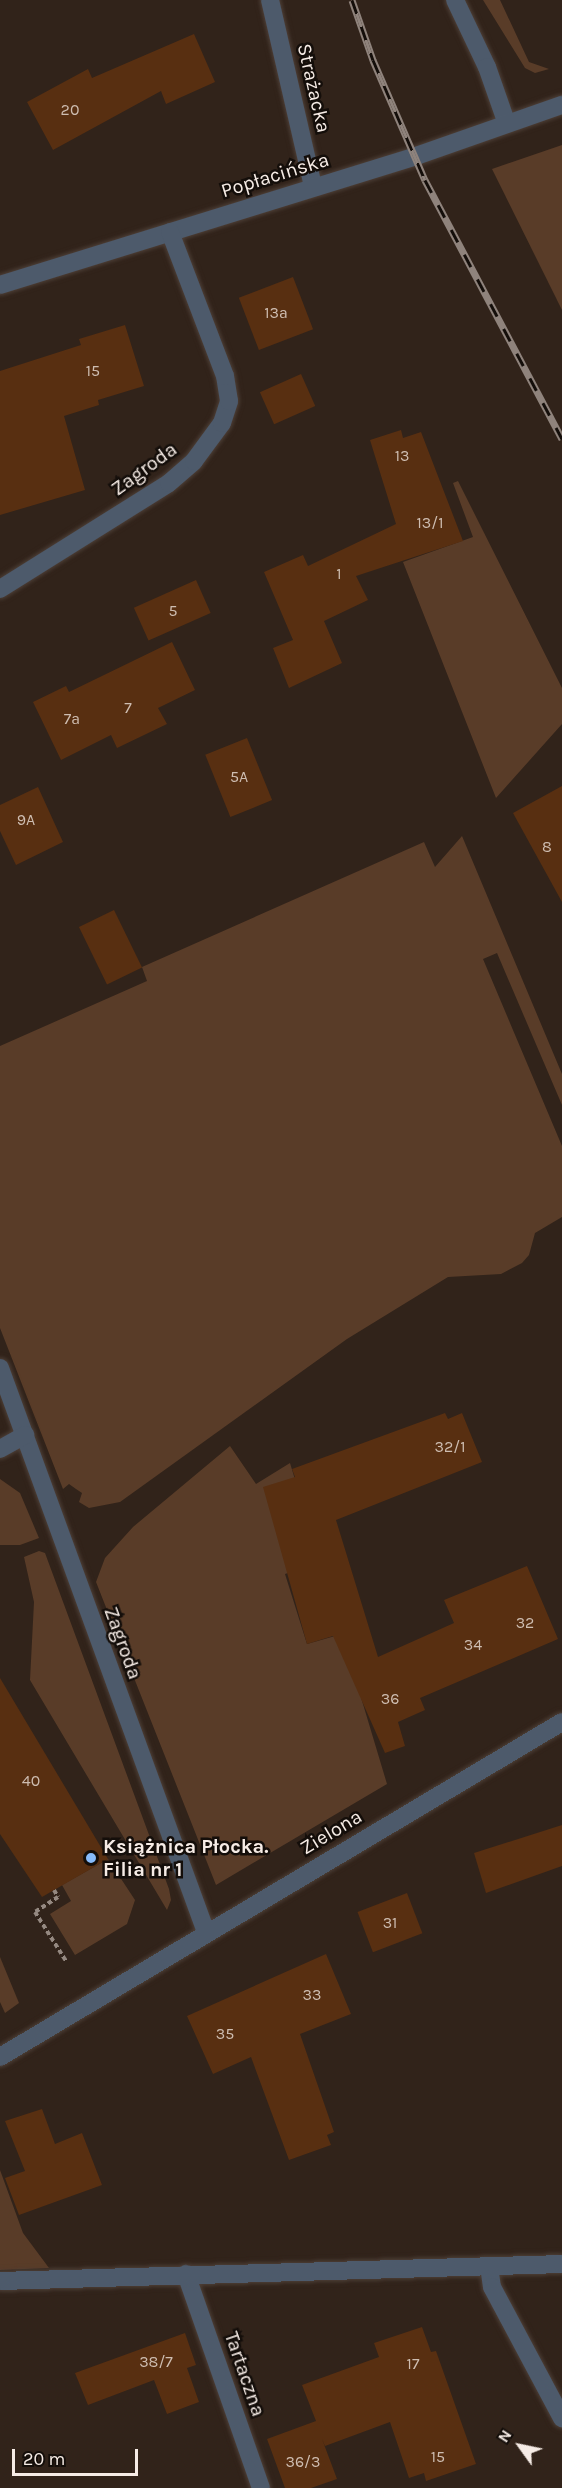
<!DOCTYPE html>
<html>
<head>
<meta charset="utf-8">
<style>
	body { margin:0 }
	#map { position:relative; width:562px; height:2488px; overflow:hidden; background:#31231a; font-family:Karla,sans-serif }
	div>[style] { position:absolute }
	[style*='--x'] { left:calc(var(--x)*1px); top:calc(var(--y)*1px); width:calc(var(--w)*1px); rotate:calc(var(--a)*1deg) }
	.green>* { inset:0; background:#593c28 }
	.building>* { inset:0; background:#582f11; transform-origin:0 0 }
	.path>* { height:4px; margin-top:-2px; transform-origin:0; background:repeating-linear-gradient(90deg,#958981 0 4.5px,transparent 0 7.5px) }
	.roads { filter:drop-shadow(0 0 2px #4d3f37) drop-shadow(0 0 2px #4d3f37) }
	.minor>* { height:18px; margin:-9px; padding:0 9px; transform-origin:9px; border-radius:9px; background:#4d5a6b }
	.rail>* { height:7px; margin-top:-3.5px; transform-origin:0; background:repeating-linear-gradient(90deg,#140e0a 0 14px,#8f837c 0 28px); box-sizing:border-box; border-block:2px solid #8f837c }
	.dots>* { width:16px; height:16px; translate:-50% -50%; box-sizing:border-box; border:3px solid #140e0a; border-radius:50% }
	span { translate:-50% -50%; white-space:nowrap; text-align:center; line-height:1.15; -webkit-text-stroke:5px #140e0a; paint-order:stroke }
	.number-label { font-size:16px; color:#cebdb1 }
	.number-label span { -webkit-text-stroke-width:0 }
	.street-label { font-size:20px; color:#f6ece6 }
	.poi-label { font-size:20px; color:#f6ece6; font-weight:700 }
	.left { translate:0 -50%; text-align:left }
	.north { position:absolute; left:490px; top:2416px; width:60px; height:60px; -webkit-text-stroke:4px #140e0a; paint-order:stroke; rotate:303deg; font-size:16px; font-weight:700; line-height:24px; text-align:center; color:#f6ece6 }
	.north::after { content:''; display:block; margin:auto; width:21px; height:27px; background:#f6ece6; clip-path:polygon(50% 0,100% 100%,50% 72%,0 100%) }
	.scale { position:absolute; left:12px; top:2449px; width:126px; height:27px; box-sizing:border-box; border:3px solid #f6ece6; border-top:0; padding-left:8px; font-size:18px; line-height:21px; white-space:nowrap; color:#f6ece6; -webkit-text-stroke:4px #140e0a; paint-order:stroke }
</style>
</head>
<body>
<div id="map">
	<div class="green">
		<i style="clip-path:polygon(483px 0,500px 0,529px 62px,549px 69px,535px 73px,525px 68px)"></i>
		<i style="clip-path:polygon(562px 145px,562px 310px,492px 169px)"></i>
		<i style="clip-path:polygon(458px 481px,562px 688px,562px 724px,496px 798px,403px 562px,473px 537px,453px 483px)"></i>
		<i style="clip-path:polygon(462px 836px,562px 1074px,562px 1105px,497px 953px,483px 959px,562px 1146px,562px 1217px,535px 1233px,529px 1255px,522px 1263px,501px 1274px,448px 1277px,347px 1339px,120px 1502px,89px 1508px,79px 1502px,82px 1493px,76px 1489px,69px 1484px,63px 1489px,0 1328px,0 1046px,147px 981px,142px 967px,424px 842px,435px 867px)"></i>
		<i style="clip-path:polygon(230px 1446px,256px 1484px,290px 1463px,320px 1562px,285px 1574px,307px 1644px,342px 1634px,387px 1784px,216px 1885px,96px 1582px,105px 1558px,133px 1527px)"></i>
		<i style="clip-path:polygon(0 1479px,20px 1493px,39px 1538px,20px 1545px,0 1545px)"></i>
		<i style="clip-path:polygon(39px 1551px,45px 1553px,169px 1889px,171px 1900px,167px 1910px,30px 1680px,34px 1602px,24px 1557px)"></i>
		<i style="clip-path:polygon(108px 1859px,135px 1900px,127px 1924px,75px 1955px,50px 1914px,71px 1901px,62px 1885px)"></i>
		<i style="clip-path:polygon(0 1957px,19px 2003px,5px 2013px,0 2002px)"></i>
		<i style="clip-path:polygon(0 2170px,23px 2233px,49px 2268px,0 2270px)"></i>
	</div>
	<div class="building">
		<i style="clip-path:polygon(194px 34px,215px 82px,166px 104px,161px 91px,53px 150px,27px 102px,88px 69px,92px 78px)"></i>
		<i style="left:293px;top:277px;width:56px;height:58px;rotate:69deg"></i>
		<i style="clip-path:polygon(125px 325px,144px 386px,98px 400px,99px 405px,64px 416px,85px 490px,0 515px,0 371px,81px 345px,79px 339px)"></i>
		<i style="left:301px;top:374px;width:35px;height:45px;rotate:66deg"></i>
		<i style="clip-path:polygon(401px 430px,403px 438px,421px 432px,463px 541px,356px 576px,368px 600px,324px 621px,342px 663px,289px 688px,273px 648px,293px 640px,264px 572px,303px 555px,308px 566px,396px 524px,370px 440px)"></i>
		<i style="left:196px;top:580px;width:36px;height:68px;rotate:66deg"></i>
		<i style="clip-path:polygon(172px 642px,195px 690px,158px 708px,167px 724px,117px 748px,111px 735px,61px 760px,33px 702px,66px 686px,69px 692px)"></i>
		<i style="left:247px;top:738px;width:67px;height:45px;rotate:68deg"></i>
		<i style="clip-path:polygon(562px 786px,562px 902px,513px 813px)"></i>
		<i style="clip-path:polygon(38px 787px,63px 842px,16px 865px,0 831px,0 805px)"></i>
		<i style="left:114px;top:910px;width:64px;height:39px;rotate:64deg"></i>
		<i style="clip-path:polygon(445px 1413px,448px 1419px,462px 1413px,482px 1462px,336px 1520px,378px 1657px,454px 1623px,444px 1600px,527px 1566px,558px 1639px,420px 1698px,425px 1710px,398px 1722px,405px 1746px,385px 1753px,333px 1636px,307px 1644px,263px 1487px,295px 1477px,292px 1469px)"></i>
		<i style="clip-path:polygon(0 1678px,108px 1859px,42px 1897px,0 1834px)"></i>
		<i style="clip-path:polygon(562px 1825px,562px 1866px,486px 1893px,474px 1853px)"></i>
		<i style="left:407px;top:1893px;width:43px;height:53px;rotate:69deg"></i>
		<i style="clip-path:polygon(326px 1954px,351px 2014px,300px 2034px,334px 2132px,327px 2135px,331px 2145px,289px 2160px,251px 2057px,213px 2074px,187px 2016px)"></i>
		<i style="clip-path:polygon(42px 2109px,55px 2144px,82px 2133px,102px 2185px,19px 2215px,5px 2178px,25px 2171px,5px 2121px)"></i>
		<i style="clip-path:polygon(422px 2327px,431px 2352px,436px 2351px,476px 2464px,426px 2481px,424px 2473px,409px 2478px,390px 2422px,325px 2446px,322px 2439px,337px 2479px,311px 2488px,285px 2488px,267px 2439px,316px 2421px,302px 2385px,379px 2357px,374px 2343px)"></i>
		<i style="clip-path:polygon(185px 2333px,196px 2365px,187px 2368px,199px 2402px,167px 2414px,154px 2380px,88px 2405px,75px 2373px)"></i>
	</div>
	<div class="path">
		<i style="--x:54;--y:1890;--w:8;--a:60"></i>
		<i style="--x:58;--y:1897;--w:27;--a:147"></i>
		<i style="--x:35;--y:1912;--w:58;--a:57.7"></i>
	</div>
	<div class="roads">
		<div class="minor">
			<i style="--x:270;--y:0;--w:191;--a:77"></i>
			<i style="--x:455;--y:0;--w:74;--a:64.5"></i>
			<i style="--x:487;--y:67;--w:60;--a:70.7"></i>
			<i style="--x:0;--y:285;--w:436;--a:-17.2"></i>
			<i style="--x:416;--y:156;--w:155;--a:-19.3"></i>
			<i style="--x:0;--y:589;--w:199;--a:-32.1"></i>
			<i style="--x:169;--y:483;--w:33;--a:-41"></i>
			<i style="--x:194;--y:461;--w:47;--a:-53.6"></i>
			<i style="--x:222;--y:423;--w:23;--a:-72"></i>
			<i style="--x:229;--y:401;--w:25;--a:-99"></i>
			<i style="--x:225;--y:376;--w:154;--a:-110.9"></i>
			<i style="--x:0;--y:1368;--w:600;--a:69.94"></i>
			<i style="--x:0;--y:1449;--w:29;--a:-29"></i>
			<i style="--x:0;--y:2057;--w:654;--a:-30.8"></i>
			<i style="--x:489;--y:2266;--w:21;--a:82"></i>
			<i style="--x:492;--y:2287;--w:149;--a:61.9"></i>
			<i style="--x:186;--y:2274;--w:227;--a:70.7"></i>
			<i style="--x:0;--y:2281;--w:562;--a:-1.73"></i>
		</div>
	</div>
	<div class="rail">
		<i style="--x:352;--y:0;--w:64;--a:70.7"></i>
		<i style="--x:373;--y:60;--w:131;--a:66.6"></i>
		<i style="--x:425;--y:180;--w:293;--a:62.1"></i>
	</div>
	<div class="dots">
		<i style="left:91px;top:1858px;background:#87bbfb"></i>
	</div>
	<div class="number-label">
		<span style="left:70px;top:110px">20</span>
		<span style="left:276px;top:313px">13a</span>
		<span style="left:93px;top:371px">15</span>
		<span style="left:402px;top:456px">13</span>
		<span style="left:430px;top:523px">13/1</span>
		<span style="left:339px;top:574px">1</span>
		<span style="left:173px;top:611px">5</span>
		<span style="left:128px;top:708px">7</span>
		<span style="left:72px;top:719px">7a</span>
		<span style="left:239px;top:777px">5A</span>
		<span style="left:26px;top:820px">9A</span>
		<span style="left:547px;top:847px">8</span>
		<span style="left:450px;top:1447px">32/1</span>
		<span style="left:525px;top:1623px">32</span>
		<span style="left:473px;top:1645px">34</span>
		<span style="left:390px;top:1699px">36</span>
		<span style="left:31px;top:1781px">40</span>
		<span style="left:390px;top:1923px">31</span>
		<span style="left:312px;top:1995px">33</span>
		<span style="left:225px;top:2034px">35</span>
		<span style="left:156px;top:2362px">38/7</span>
		<span style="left:413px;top:2364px">17</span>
		<span style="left:438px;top:2457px">15</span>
		<span style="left:303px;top:2462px">36/3</span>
	</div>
	<div class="street-label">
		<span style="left:314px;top:88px;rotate:77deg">Strażacka</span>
		<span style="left:275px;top:175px;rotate:-17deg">Popłacińska</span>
		<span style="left:144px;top:469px;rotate:-36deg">Zagroda</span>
		<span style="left:123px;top:1643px;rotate:70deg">Zagroda</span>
		<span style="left:331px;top:1832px;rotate:-31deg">Zielona</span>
		<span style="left:245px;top:2374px;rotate:71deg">Tartaczna</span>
	</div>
	<div class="poi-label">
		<span class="left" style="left:103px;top:1858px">Książnica Płocka.<br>Filia nr 1</span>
	</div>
	<div class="north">N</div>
	<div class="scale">20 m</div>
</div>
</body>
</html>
